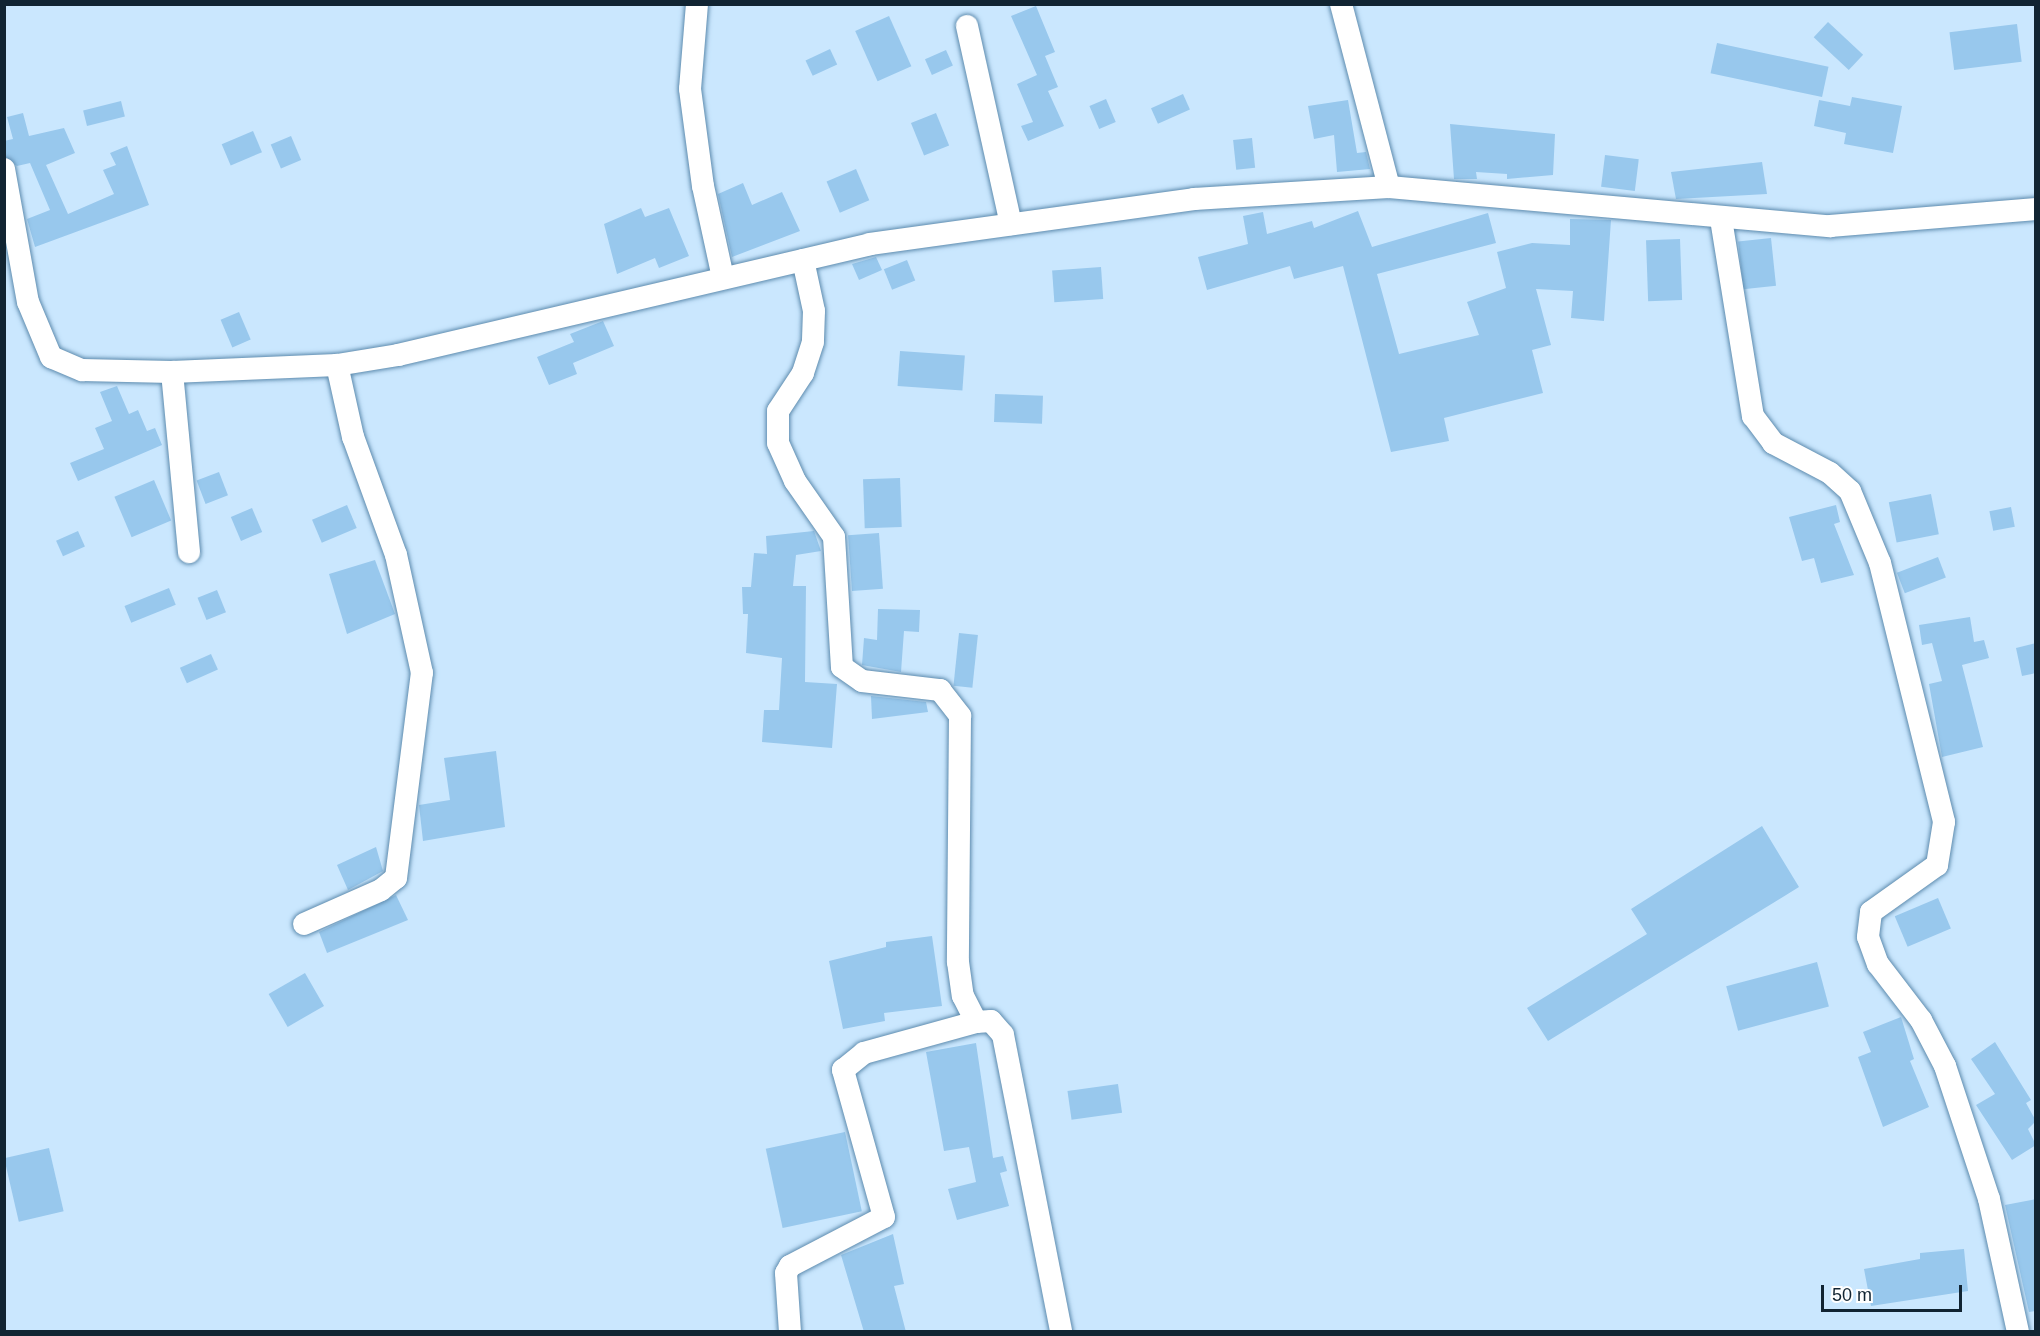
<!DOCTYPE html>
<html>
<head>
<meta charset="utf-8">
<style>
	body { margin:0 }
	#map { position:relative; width:2040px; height:1336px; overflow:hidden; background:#cae7fe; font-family:Helvetica,sans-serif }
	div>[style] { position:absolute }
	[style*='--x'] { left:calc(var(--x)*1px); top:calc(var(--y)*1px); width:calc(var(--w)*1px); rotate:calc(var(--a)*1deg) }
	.building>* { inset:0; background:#98c8ed; transform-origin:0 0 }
	.roads { filter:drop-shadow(0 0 2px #5d8bae) drop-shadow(0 0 2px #5d8bae) }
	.minor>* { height:22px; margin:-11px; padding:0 11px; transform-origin:11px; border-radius:11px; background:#fff }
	span { translate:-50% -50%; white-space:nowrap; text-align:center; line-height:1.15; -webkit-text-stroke:4.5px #fff; paint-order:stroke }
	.frame { position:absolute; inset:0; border:6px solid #112432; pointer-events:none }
	.scale { position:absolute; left:1821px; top:1285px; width:141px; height:27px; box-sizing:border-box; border:3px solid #112432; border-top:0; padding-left:8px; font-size:18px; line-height:21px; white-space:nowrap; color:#112432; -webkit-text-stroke:4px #fff; paint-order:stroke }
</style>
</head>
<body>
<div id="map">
	<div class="building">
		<i style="clip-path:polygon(1036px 6px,1055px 52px,1045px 56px,1058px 87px,1048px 91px,1064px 126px,1028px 141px,1021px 126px,1033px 122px,1017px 84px,1037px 75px,1011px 16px)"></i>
		<i style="left:889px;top:16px;width:55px;height:37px;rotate:66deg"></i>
		<i style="left:1828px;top:22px;width:48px;height:21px;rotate:43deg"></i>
		<i style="left:2017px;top:24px;width:38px;height:68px;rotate:83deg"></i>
		<i style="left:1717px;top:43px;width:114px;height:31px;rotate:12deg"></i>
		<i style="left:830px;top:49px;width:17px;height:27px;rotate:65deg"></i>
		<i style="left:946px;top:50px;width:17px;height:23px;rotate:66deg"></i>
		<i style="left:1183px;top:94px;width:17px;height:35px;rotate:66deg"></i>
		<i style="clip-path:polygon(1852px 97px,1902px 106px,1893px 153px,1844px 144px,1846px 133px,1814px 126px,1819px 100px,1850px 106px)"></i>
		<i style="left:1106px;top:99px;width:25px;height:18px;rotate:67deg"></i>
		<i style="clip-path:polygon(1348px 100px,1357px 153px,1366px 152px,1370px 169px,1337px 172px,1334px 135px,1314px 139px,1308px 106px)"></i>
		<i style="left:121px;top:101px;width:16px;height:39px;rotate:76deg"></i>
		<i style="clip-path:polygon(23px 113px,29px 136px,64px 128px,75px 153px,46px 165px,68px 214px,114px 194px,103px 170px,116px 165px,110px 153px,127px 146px,149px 205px,35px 247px,27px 219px,50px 210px,30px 163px,17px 166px,4px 156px,4px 141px,13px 139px,7px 117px)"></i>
		<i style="left:936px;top:113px;width:35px;height:27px;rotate:68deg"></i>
		<i style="clip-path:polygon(1450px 124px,1555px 134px,1553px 175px,1507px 179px,1507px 174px,1476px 172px,1477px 179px,1454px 179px)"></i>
		<i style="left:253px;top:131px;width:23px;height:34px;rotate:67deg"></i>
		<i style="left:291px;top:136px;width:26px;height:22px;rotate:67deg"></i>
		<i style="left:1252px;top:138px;width:30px;height:19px;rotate:84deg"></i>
		<i style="left:1605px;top:155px;width:34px;height:32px;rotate:7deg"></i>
		<i style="clip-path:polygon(1762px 162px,1767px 194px,1676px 199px,1671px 172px)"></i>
		<i style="left:856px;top:169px;width:34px;height:32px;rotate:67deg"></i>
		<i style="clip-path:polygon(743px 183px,752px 205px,782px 192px,800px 231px,732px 257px,718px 194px)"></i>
		<i style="clip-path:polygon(641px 208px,645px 217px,669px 208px,689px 256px,659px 268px,655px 258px,617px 274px,604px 224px)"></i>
		<i style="clip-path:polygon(1358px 211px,1372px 247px,1488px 213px,1496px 243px,1377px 274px,1399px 354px,1479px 335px,1467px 302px,1506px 288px,1497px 252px,1532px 243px,1570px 245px,1570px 219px,1611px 220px,1604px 321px,1571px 318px,1573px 291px,1536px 289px,1551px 345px,1532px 350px,1543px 393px,1444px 418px,1449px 441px,1391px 452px,1343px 266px,1294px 279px,1290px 266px,1207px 290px,1198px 257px,1248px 244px,1243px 216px,1263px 212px,1267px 234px,1312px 221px,1314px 228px)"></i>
		<i style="left:1771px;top:238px;width:48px;height:33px;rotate:84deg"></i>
		<i style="left:1680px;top:239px;width:61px;height:34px;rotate:88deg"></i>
		<i style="clip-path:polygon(876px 257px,882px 270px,859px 280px,852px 264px)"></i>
		<i style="left:907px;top:260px;width:22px;height:25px;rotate:68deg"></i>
		<i style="left:1101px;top:267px;width:32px;height:49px;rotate:86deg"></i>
		<i style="left:239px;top:312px;width:30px;height:20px;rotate:67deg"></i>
		<i style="clip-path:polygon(603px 321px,614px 346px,573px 363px,577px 374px,549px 385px,537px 357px,574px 342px,570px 334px)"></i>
		<i style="left:900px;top:351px;width:65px;height:35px;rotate:4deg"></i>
		<i style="clip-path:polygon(117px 386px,129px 414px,138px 410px,147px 431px,155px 428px,162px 445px,78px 481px,70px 463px,104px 449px,95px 428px,112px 421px,100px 392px)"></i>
		<i style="left:995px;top:394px;width:48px;height:28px;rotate:2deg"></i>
		<i style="left:219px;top:472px;width:25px;height:24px;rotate:69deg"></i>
		<i style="left:900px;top:478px;width:49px;height:37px;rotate:88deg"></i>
		<i style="left:154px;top:480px;width:44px;height:43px;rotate:67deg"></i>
		<i style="left:1931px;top:494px;width:41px;height:43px;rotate:79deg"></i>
		<i style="left:347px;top:505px;width:25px;height:38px;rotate:67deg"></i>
		<i style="clip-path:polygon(1836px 505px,1840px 522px,1834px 524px,1854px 575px,1821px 583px,1814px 558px,1802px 561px,1789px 517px)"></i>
		<i style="left:2011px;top:507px;width:20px;height:22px;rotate:79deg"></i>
		<i style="left:252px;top:508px;width:26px;height:23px;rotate:67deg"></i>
		<i style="left:78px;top:531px;width:17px;height:24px;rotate:66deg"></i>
		<i style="clip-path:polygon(814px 531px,821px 551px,796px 555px,793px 586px,806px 586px,805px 682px,837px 684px,832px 748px,762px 742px,764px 710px,779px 710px,782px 658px,746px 653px,748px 614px,743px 614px,742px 587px,751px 587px,754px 553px,767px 554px,766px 536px)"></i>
		<i style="left:879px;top:533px;width:56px;height:31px;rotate:86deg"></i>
		<i style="left:1938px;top:557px;width:22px;height:44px;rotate:69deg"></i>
		<i style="clip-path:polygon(375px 560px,395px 614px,347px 634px,329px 574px)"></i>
		<i style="left:169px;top:588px;width:18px;height:48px;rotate:68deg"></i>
		<i style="left:217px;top:590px;width:24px;height:21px;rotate:68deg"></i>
		<i style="clip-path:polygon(878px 609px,920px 610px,919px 632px,904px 631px,901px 672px,862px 665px,864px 638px,877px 640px)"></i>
		<i style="clip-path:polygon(1970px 617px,1974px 642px,1984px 640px,1989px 658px,1962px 665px,1983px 747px,1942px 757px,1929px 684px,1942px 681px,1932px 643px,1922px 645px,1919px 625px)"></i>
		<i style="left:959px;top:633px;width:19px;height:53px;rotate:6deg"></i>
		<i style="clip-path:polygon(2036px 643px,2036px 673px,2022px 676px,2016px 648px)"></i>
		<i style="left:211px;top:654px;width:17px;height:34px;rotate:66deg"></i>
		<i style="clip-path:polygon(871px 696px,926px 702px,928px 712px,872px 719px)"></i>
		<i style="clip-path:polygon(496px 751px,505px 827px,423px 841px,419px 805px,450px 800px,444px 758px)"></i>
		<i style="clip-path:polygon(1762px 826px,1799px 887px,1548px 1041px,1527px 1008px,1647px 934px,1631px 909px)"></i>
		<i style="clip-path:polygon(376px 847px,383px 871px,348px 890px,337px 865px)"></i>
		<i style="clip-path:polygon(396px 895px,408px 920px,327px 953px,319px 932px)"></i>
		<i style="left:1938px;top:898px;width:33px;height:47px;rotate:67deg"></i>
		<i style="clip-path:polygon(932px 936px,942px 1006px,884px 1013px,885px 1021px,843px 1029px,829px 961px,886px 947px,886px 942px)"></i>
		<i style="left:1817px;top:962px;width:46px;height:94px;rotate:75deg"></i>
		<i style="left:305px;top:973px;width:38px;height:42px;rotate:60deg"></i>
		<i style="clip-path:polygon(1901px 1017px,1914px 1059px,1910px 1061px,1929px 1107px,1883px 1127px,1858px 1057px,1871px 1052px,1863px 1032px)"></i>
		<i style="clip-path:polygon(1995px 1042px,2031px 1100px,2026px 1103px,2036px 1121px,2028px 1129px,2036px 1145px,2012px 1160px,1976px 1105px,1995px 1094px,1971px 1059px)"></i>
		<i style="clip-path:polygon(976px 1043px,993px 1158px,1003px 1156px,1007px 1171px,1000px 1173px,1009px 1206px,957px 1220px,948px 1189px,976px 1182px,969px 1147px,944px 1151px,926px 1052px)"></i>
		<i style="left:1118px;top:1084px;width:29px;height:51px;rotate:82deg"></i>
		<i style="left:845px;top:1132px;width:81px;height:81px;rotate:78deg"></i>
		<i style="left:49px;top:1148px;width:65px;height:46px;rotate:77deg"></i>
		<i style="clip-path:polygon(2036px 1199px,2036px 1311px,2029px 1312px,2005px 1205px)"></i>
		<i style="clip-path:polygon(893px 1234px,904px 1284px,894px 1286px,906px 1332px,864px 1332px,841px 1255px)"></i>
		<i style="clip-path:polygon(1964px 1249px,1968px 1291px,1871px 1306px,1864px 1269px,1920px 1259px,1920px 1253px)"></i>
	</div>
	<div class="roads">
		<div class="minor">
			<i style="--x:697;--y:4;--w:85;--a:94.7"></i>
			<i style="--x:690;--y:89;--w:98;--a:82.4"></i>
			<i style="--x:703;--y:186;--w:94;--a:77.7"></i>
			<i style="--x:1341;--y:4;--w:189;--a:75.3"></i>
			<i style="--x:967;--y:26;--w:203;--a:77.5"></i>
			<i style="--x:4;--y:169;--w:135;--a:79.8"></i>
			<i style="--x:28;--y:302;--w:60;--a:67.3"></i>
			<i style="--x:51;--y:357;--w:34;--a:23"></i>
			<i style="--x:82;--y:370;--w:90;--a:1.3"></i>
			<i style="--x:172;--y:372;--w:165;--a:-2.4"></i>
			<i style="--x:337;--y:365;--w:62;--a:-9.3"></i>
			<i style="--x:398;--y:355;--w:485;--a:-13.2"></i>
			<i style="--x:870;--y:244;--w:327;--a:-7.9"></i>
			<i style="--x:1194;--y:199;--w:195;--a:-3.5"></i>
			<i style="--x:1389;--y:187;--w:443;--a:5.1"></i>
			<i style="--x:1830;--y:226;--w:207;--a:-4.7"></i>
			<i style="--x:1721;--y:219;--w:200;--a:80.8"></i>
			<i style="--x:1753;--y:416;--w:34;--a:53"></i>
			<i style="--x:1773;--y:443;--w:64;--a:27.8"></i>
			<i style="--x:1830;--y:473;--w:27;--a:42"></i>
			<i style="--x:1850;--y:491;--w:78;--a:67.4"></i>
			<i style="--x:1880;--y:563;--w:267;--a:76.1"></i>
			<i style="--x:1944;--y:822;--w:44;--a:99.2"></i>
			<i style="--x:1937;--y:865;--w:81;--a:144.5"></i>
			<i style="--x:1871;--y:912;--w:25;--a:97"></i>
			<i style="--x:1868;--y:937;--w:29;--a:70"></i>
			<i style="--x:1878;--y:964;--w:71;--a:52.5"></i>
			<i style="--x:1921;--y:1020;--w:52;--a:62.4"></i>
			<i style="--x:1945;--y:1066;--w:140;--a:71.7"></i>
			<i style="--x:1989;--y:1199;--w:136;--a:77.7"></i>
			<i style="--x:803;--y:260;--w:52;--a:77.8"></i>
			<i style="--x:814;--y:311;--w:31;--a:92"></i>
			<i style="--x:813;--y:342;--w:33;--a:108"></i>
			<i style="--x:803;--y:373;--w:45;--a:123.3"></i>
			<i style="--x:778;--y:411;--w:32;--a:90"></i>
			<i style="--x:778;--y:443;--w:42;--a:65.9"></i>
			<i style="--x:795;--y:481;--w:68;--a:55.1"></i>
			<i style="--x:834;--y:537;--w:130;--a:86.5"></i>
			<i style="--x:842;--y:667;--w:24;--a:35"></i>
			<i style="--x:862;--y:681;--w:79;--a:6.6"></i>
			<i style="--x:940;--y:690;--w:33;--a:52"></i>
			<i style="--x:960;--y:716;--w:246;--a:90.5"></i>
			<i style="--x:958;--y:962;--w:34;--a:82"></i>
			<i style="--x:963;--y:996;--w:29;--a:63"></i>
			<i style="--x:976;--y:1022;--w:15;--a:-4"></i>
			<i style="--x:991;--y:1021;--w:18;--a:49"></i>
			<i style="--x:1003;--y:1035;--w:303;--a:78.9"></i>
			<i style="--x:172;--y:372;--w:181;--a:84.6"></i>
			<i style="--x:304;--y:924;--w:84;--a:-23.8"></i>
			<i style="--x:381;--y:890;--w:19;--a:-39"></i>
			<i style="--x:396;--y:878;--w:207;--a:-82.8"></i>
			<i style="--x:422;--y:673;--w:121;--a:-102.4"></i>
			<i style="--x:396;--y:555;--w:126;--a:-110"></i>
			<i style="--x:353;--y:437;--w:74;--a:-102.5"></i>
			<i style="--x:790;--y:1332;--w:59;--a:-93.9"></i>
			<i style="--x:786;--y:1273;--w:8;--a:-60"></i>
			<i style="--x:790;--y:1266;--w:106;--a:-27.5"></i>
			<i style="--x:884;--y:1217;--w:153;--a:-105.6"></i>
			<i style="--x:843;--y:1070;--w:27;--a:-39"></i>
			<i style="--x:864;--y:1053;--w:116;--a:-15.5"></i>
		</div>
	</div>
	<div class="frame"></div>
	<div class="scale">50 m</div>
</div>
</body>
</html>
